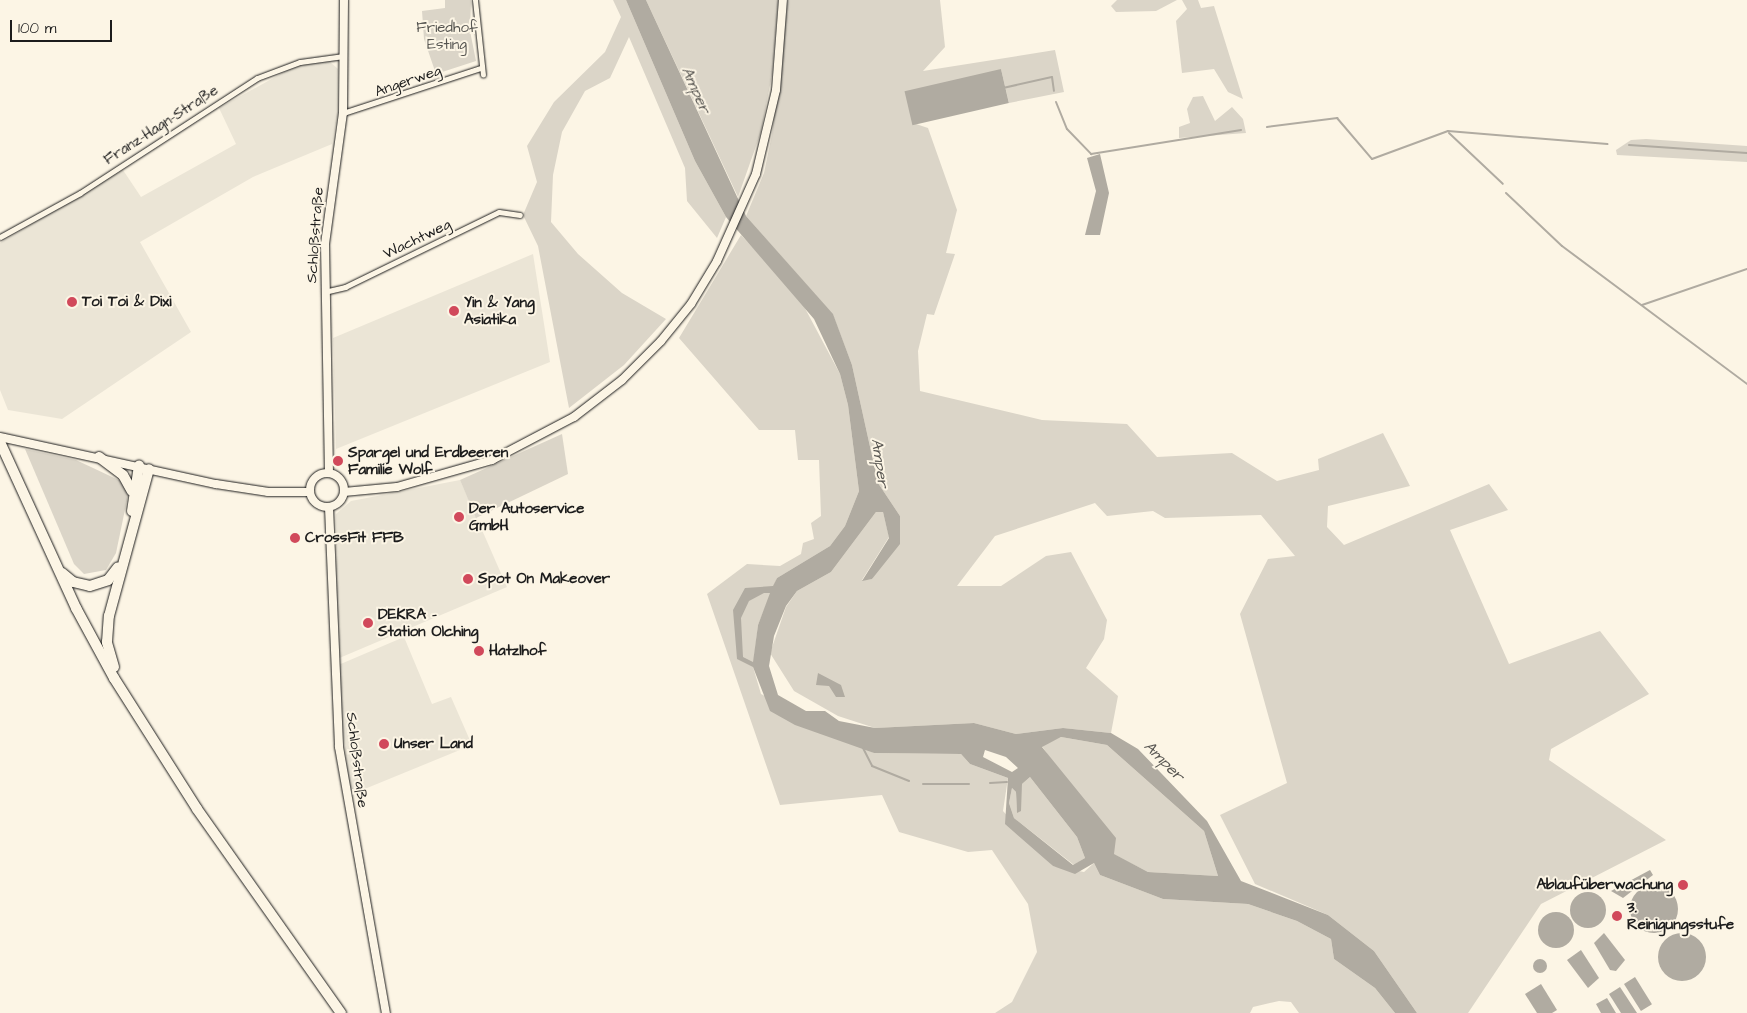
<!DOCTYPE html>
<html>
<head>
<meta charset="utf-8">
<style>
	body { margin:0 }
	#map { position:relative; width:1747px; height:1013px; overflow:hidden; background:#fcf5e5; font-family:"Architects Daughter",sans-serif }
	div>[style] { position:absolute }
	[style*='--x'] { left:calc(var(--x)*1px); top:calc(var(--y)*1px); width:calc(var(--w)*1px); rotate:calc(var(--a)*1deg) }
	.built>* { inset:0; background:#ebe5d6 }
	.green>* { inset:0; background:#dbd5c8 }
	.water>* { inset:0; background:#b0aba1; transform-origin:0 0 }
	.round { border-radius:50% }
	.stream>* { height:2px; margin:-1px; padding:0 1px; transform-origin:1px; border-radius:1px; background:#b0aba1 }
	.roads { filter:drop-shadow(0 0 1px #1c1c1c) drop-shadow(0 0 1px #1c1c1c) }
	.street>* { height:5px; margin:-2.5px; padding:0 2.5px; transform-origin:2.5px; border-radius:2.5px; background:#fcf5e5 }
	.secondary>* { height:8px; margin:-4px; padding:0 4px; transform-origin:4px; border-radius:4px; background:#fcf5e5 }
	.secondary>.ring { margin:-4px; padding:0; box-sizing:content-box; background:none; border:8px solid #fcf5e5; border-radius:50% }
	.highway>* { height:10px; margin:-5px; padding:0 5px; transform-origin:5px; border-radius:5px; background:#fcf5e5 }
	.dots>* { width:14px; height:14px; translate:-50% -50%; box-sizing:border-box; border:2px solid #fcf5e5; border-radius:50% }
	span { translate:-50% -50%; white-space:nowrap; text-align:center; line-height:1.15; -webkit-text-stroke:4px #fcf5e5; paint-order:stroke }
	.park-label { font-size:15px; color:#555450 }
	.street-label { font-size:15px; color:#1c1c1c }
	.poi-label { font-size:15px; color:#1c1c1c; font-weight:700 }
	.left { translate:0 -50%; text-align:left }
	.right { translate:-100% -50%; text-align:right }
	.water-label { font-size:16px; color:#575551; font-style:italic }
	.scale { position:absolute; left:10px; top:20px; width:102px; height:22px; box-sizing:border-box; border:2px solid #1c1c1c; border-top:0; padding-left:6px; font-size:15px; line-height:18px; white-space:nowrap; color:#1c1c1c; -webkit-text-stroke:4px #fcf5e5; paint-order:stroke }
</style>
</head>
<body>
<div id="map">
	<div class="built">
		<i style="clip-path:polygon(329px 61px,338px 69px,338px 112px,332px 144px,253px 177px,140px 242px,191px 332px,62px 419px,8px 410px,0 390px,0 243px,123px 170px,141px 197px,236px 144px,219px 108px,295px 66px)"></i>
		<i style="clip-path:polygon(533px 254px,550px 362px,336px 449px,333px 338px)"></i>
		<i style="clip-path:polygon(460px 480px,507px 587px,337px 659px,336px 514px,351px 501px)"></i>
		<i style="clip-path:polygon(404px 637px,432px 704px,451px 697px,472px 745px,350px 795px,336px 666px)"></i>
	</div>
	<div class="green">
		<i style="clip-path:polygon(445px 0,471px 0,470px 31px,476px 61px,436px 74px,424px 39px,422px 11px,445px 8px)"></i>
		<i style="clip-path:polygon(613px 0,626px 0,695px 161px,726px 217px,717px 238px,687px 201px,685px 168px,629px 37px,610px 78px,585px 91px,562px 132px,553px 175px,551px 222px,578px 254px,622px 293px,666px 319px,624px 365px,569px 408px,538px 246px,523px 215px,537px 182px,527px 146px,554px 102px,605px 52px,621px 17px)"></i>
		<i style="clip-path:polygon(646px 0,778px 0,772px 75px,761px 132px,738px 197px)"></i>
		<i style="clip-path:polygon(788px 0,940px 0,945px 47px,923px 71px,1055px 50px,1064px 92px,1009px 103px,1001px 69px,913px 123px,928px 128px,957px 210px,946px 253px,955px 254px,934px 315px,927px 314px,918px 351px,920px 391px,1042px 420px,1127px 424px,1157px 457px,1232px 453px,1277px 481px,1319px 470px,1318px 459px,1383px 433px,1410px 486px,1328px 506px,1327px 527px,1344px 545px,1489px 484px,1508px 510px,1450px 530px,1509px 664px,1600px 631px,1649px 694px,1551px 749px,1549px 760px,1666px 840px,1541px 904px,1468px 1013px,1417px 1013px,1374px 951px,1328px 915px,1255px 884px,1220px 815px,1287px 783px,1240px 614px,1268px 559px,1295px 556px,1261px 515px,1165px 518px,1153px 511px,1107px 516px,1095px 503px,995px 536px,957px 586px,1001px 586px,1046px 556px,1071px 552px,1107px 620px,1104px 639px,1086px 668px,1118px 696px,1111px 733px,1063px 728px,1016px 734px,974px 723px,875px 728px,838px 716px,794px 691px,770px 653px,786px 607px,797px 591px,831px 572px,876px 512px,883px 512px,889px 537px,862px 580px,872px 579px,900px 516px,878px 483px,852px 365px,833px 315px,746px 216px,764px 173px,772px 134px)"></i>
		<i style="clip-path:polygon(1117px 0,1177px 0,1156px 11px,1116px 12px,1111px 6px)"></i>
		<i style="clip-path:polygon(1182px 0,1198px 0,1201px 8px,1214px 6px,1243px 99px,1228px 92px,1214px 69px,1182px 73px,1176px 21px,1187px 9px)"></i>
		<i style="clip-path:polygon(1203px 96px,1215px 121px,1232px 107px,1243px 119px,1246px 133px,1179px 138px,1179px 127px,1190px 123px,1187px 109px,1193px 97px)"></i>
		<i style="clip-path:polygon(1646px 139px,1747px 146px,1747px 162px,1617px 155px,1616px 150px,1631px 140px)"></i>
		<i style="clip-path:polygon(741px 235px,799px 297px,840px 374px,848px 405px,859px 491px,845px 526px,830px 546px,777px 578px,758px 625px,753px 667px,761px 694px,874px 753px,961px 754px,970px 764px,1008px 778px,1003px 811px,1053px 866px,1084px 872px,1094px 863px,1100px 875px,1163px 899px,1248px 904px,1297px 921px,1331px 939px,1334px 959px,1375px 988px,1395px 1013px,1299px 1013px,1291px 1002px,1279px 1001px,1253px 1007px,1250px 1013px,995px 1013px,1012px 1002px,1037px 952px,1028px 904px,992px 850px,968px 852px,899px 832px,882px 795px,780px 805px,707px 594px,747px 564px,780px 566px,801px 554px,803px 543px,814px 539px,811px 523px,821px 516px,819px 460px,798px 460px,795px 430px,759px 430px,679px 338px)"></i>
		<i style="clip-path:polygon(562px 434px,568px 474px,476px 518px,460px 480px)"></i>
		<i style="clip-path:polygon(25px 449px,76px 460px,125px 483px,128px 495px,116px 553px,106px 570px,84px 574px,74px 564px)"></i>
		<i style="clip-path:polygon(1061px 737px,1107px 745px,1204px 831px,1218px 876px,1148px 872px,1113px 854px,1042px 746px)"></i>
		<i style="clip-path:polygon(1030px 777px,1077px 837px,1085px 858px,1074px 865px,1014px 818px,1009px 803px,1012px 788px,1016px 792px,1017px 812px,1022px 784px)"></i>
	</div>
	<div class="water">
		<i style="clip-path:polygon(evenodd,626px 0,646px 0,746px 216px,833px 314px,852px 365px,878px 483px,900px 516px,900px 544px,872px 579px,862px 581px,889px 538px,883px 512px,876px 512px,831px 572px,797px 591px,786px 606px,774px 636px,769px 666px,778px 695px,806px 711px,825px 711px,839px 721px,875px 728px,974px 723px,1016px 734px,1063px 728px,1111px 733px,1138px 749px,1207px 821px,1241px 881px,1328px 915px,1374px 951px,1417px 1013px,1395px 1013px,1375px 988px,1334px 959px,1331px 939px,1297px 921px,1248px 904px,1163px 899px,1100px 875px,1094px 863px,1075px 874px,1053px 866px,1005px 824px,1008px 778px,970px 764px,961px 754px,874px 753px,795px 725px,770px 711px,753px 667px,737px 659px,733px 610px,745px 588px,773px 586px,777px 578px,830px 546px,845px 526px,859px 491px,848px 405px,840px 374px,814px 319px,726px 217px,695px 161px,626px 0,764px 593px,770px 593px,758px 625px,753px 662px,743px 657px,741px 618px,749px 601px,764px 593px,626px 0,1061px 737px,1107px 745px,1204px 831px,1218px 876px,1148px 872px,1114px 854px,1116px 838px,1042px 747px,1061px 737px,626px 0,985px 750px,1006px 757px,1018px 768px,1012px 772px,983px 757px,985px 750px,626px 0,1030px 777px,1077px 837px,1085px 858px,1073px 865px,1014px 818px,1009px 803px,1012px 788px,1016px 792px,1017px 813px,1021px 811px,1022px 784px,1030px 777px)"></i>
		<i style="left:1001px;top:69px;width:35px;height:99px;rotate:77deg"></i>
		<i style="clip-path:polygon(1100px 154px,1109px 193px,1100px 235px,1085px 235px,1096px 191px,1087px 158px)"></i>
		<i style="clip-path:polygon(818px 673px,841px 685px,845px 697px,836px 697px,829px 686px,816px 685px)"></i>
		<i style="clip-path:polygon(1650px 870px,1653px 875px,1623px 898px,1611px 891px)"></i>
		<i class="round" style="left:1630px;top:885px;width:48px;height:48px"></i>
		<i class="round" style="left:1570px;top:892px;width:36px;height:36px"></i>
		<i class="round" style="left:1538px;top:912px;width:36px;height:36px"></i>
		<i class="round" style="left:1658px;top:933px;width:48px;height:48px"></i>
		<i style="clip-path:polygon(1604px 933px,1625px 960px,1616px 971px,1610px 970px,1594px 943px)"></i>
		<i style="clip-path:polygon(1581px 950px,1599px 978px,1588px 988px,1567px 960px)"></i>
		<i class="round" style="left:1533px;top:959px;width:14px;height:14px"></i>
		<i style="left:1635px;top:977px;width:32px;height:13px;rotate:58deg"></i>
		<i style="clip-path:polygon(1541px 984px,1557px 1010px,1552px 1013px,1537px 1013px,1525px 994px)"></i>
		<i style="clip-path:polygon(1620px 987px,1637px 1013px,1621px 1013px,1609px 994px)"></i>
		<i style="clip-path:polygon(1607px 998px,1616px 1013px,1601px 1013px,1596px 1004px)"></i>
	</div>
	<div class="stream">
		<i style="--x:1003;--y:88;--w:50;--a:-12.7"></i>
		<i style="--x:1052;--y:77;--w:14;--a:82"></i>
		<i style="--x:1056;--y:102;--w:29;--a:68"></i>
		<i style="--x:1067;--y:129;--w:35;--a:46"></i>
		<i style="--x:1091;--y:154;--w:152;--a:-9.1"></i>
		<i style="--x:1267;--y:127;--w:71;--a:-7.3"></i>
		<i style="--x:1337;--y:118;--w:54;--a:49.5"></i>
		<i style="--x:1372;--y:159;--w:81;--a:-20.2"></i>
		<i style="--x:1448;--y:131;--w:160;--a:4.7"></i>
		<i style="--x:1449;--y:133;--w:74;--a:43.4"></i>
		<i style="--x:1629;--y:145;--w:118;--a:3.9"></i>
		<i style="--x:1506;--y:193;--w:77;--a:43.4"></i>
		<i style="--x:1562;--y:246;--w:231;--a:36.7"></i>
		<i style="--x:1642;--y:305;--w:111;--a:-18.9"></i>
		<i style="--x:863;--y:748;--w:20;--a:63"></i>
		<i style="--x:872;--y:766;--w:40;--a:22"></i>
		<i style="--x:990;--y:783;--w:17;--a:-3"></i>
		<i style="--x:923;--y:784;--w:46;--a:0"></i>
	</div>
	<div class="roads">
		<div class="street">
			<i style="--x:475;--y:0;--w:75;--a:83.9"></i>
			<i style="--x:343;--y:113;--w:145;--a:-18.1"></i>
			<i style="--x:0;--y:237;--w:91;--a:-28.8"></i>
			<i style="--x:80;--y:193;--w:211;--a:-33"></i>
			<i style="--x:257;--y:78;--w:46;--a:-20.4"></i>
			<i style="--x:300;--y:62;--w:44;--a:-7.8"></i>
			<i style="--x:324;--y:292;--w:22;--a:-13"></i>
			<i style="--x:345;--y:287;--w:171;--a:-26"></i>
			<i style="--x:499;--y:212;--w:21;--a:8"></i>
		</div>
		<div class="secondary">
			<i style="--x:0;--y:437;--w:221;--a:12.3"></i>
			<i style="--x:216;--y:484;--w:53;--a:8.7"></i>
			<i style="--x:268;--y:492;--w:42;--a:0"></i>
			<i class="ring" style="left:310px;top:473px;width:26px;height:26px"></i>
			<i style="--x:329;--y:473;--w:229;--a:-91"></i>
			<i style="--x:325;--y:244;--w:132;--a:-82.2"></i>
			<i style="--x:343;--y:113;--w:113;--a:-89.5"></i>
			<i style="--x:344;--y:492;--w:53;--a:-5.4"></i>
			<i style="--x:397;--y:487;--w:99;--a:-15.9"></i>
			<i style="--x:492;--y:460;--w:93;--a:-27.7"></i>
			<i style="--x:574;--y:417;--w:61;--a:-37.6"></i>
			<i style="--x:622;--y:380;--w:55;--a:-45"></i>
			<i style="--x:661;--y:341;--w:48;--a:-51"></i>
			<i style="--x:691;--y:304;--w:50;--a:-58.8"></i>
			<i style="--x:717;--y:261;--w:95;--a:-65.9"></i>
			<i style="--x:756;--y:174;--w:86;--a:-76.6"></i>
			<i style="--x:776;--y:90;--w:90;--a:-85.6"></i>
			<i style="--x:329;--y:507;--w:240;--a:87.6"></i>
			<i style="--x:339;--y:747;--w:270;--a:80"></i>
		</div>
		<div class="highway">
			<i style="--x:0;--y:442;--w:183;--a:65.4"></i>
			<i style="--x:76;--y:608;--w:80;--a:61.5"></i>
			<i style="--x:114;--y:678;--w:155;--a:57.6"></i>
			<i style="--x:197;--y:809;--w:250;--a:54.8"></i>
			<i style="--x:99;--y:457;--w:30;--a:37"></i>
			<i style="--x:123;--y:475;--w:18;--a:61"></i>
			<i style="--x:132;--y:511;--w:46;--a:-81.2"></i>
			<i style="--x:62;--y:573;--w:14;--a:39"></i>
			<i style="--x:73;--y:582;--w:17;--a:13"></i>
			<i style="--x:90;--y:586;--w:19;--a:-18"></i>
			<i style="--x:108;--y:580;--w:16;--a:-52"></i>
			<i style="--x:114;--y:667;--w:26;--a:-106"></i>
			<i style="--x:107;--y:642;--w:26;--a:-86"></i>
			<i style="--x:109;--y:616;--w:152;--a:-74.8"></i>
		</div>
	</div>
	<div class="dots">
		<i style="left:72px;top:302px;background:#d1495b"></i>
		<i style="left:454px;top:311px;background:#d1495b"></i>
		<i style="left:338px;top:461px;background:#d1495b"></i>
		<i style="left:459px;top:517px;background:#d1495b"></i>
		<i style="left:295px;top:538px;background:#d1495b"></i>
		<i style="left:468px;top:579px;background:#d1495b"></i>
		<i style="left:368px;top:623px;background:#d1495b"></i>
		<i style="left:479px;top:651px;background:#d1495b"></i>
		<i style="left:384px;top:744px;background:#d1495b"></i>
		<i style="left:1683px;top:885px;background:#d1495b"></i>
		<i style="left:1617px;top:916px;background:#d1495b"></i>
	</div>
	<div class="park-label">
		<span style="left:447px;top:36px">Friedhof<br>Esting</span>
	</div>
	<div class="street-label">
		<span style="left:408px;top:81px;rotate:-19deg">Angerweg</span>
		<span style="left:161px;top:125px;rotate:-33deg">Franz-Hagn-Straße</span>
		<span style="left:315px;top:235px;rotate:-86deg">Schloßstraße</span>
		<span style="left:417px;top:239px;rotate:-26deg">Wachtweg</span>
		<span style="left:357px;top:760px;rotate:83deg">Schloßstraße</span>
	</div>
	<div class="poi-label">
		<span class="left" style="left:82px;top:302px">Toi Toi &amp; Dixi</span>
		<span class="left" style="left:464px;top:311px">Yin &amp; Yang<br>Asiatika</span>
		<span class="left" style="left:348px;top:461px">Spargel und Erdbeeren<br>Familie Wolf</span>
		<span class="left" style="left:469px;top:517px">Der Autoservice<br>GmbH</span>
		<span class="left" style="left:305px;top:538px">CrossFit FFB</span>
		<span class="left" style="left:478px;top:579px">Spot On Makeover</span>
		<span class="left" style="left:378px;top:623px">DEKRA -<br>Station Olching</span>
		<span class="left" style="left:489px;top:651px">Hatzlhof</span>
		<span class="left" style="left:394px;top:744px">Unser Land</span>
		<span class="right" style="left:1673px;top:885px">Ablaufüberwachung</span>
		<span class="left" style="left:1627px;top:916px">3.<br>Reinigungsstufe</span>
	</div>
	<div class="water-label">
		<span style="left:696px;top:90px;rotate:66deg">Amper</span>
		<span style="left:880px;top:463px;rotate:82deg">Amper</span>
		<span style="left:1164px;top:761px;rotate:45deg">Amper</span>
	</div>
	<div class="scale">100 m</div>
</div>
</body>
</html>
